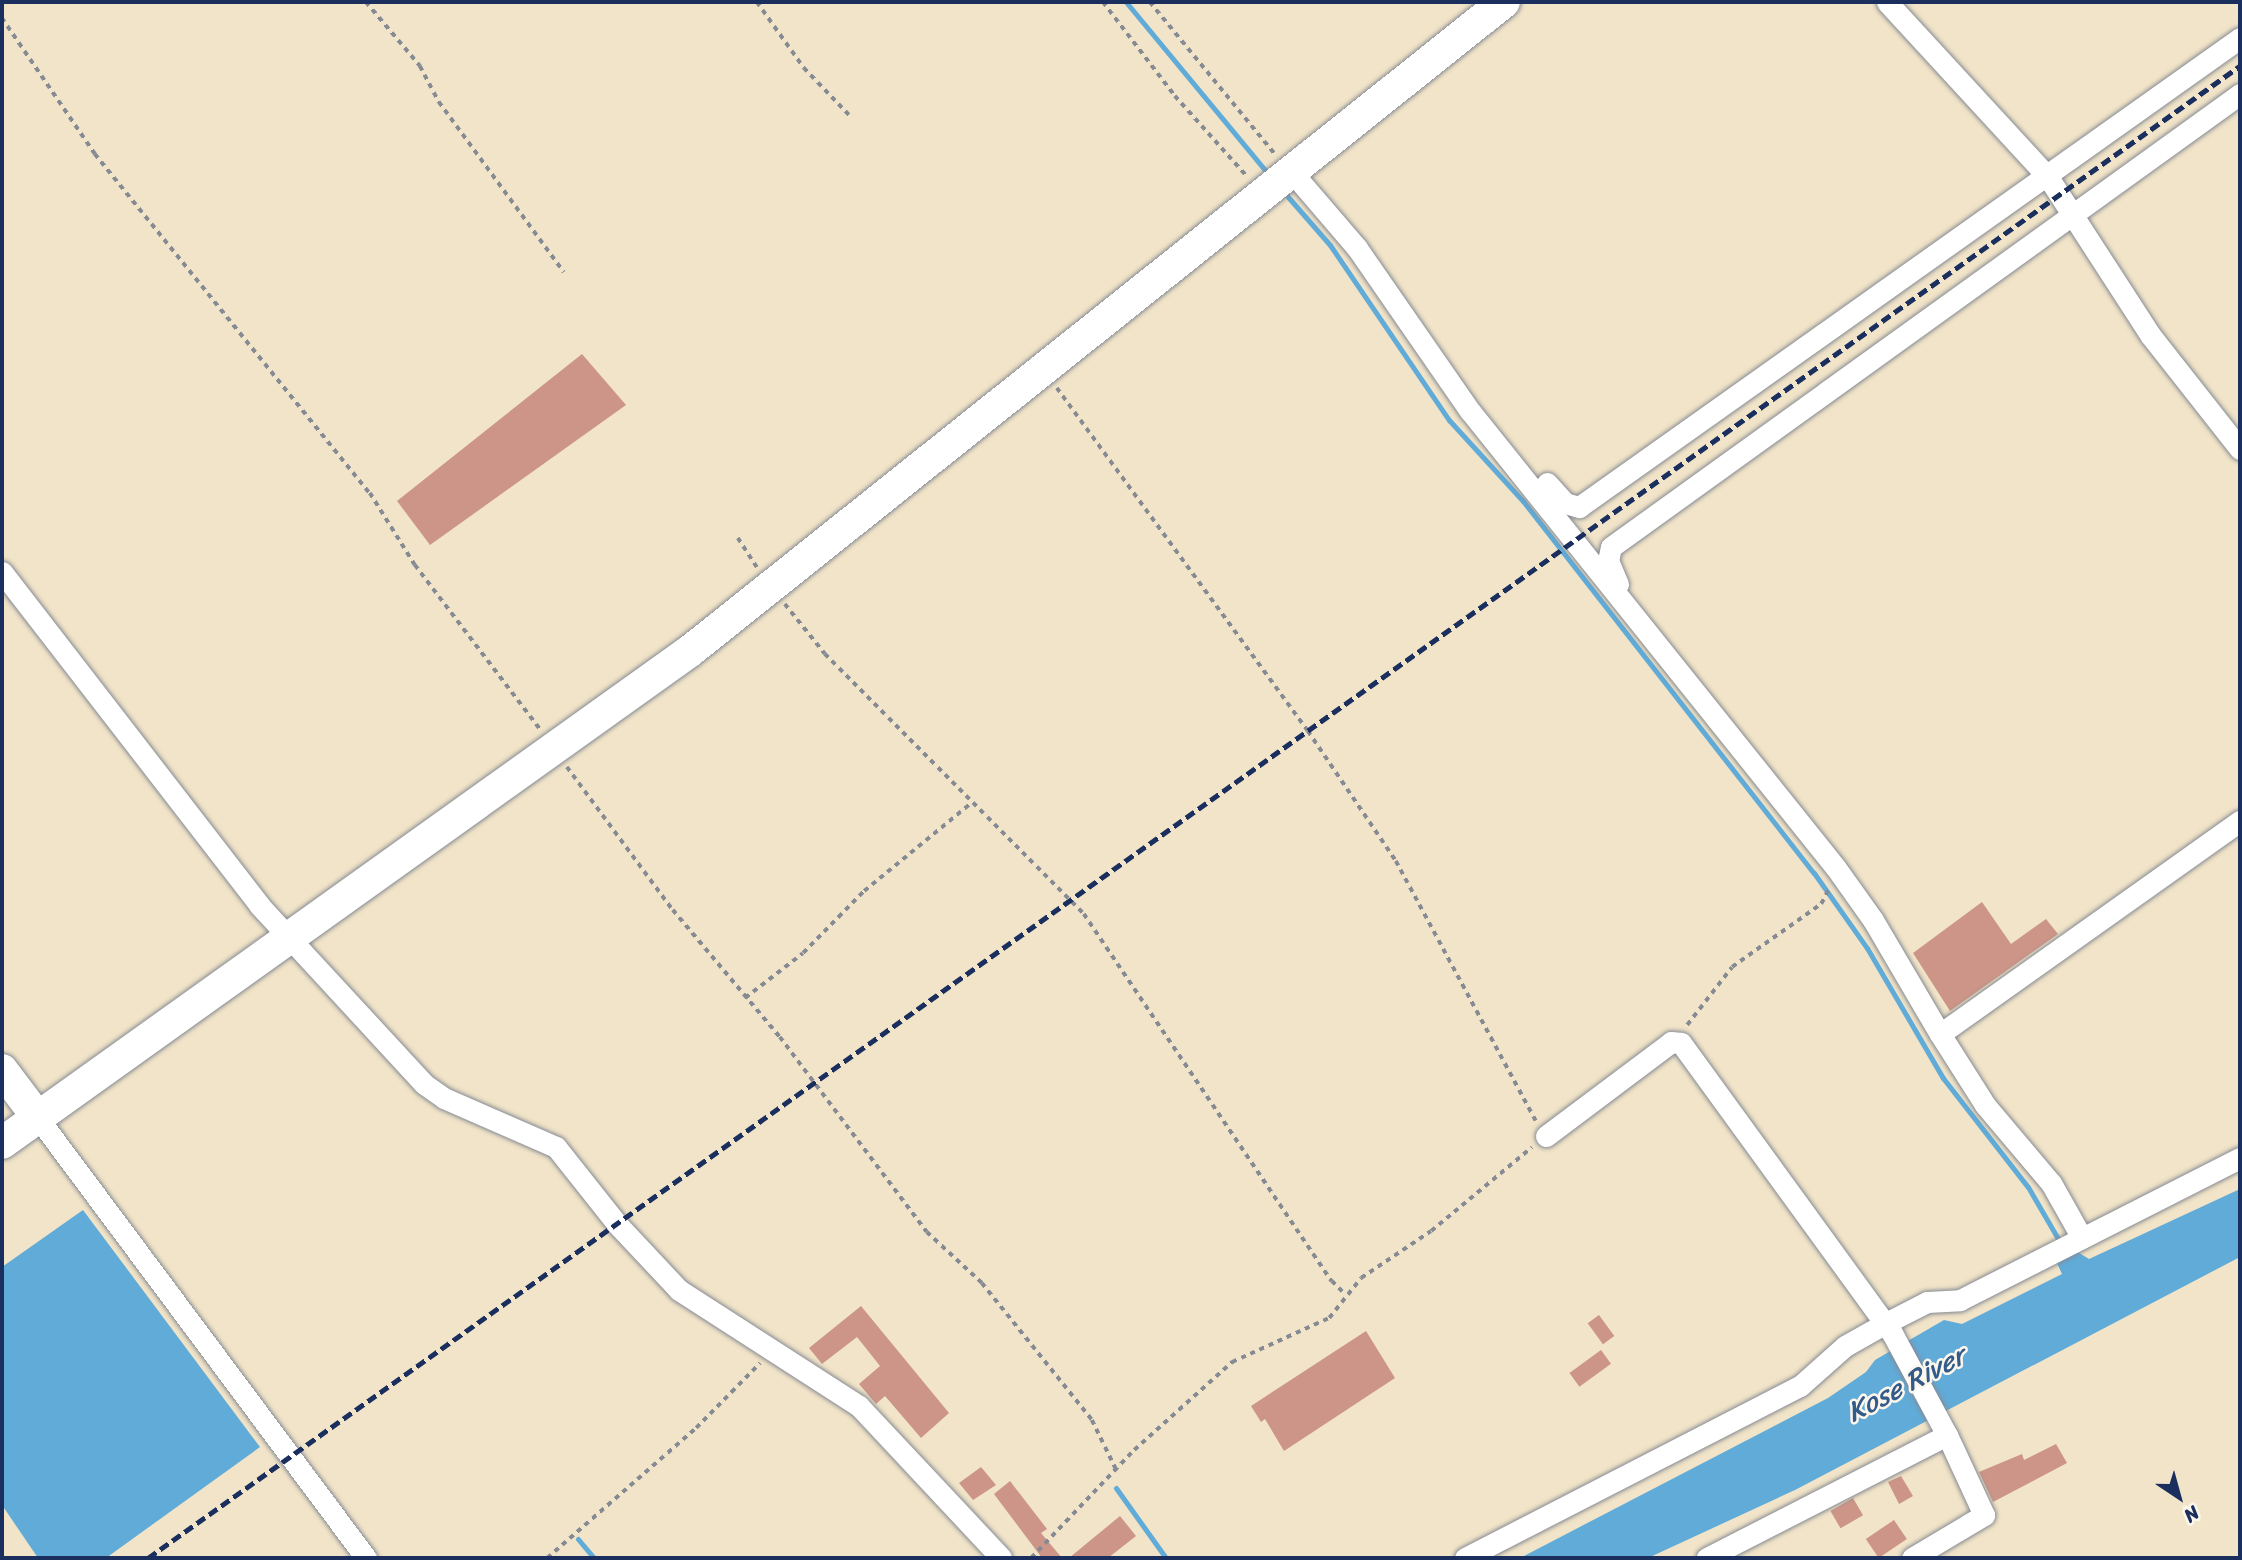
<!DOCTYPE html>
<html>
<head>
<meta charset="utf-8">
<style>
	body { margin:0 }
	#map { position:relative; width:2242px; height:1560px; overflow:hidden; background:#f1e4c8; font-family:Sriracha,sans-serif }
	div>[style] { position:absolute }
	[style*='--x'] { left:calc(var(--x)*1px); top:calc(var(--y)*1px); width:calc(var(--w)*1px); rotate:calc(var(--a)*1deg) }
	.water>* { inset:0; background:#60abd8 }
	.stream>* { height:5px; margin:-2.5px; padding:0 2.5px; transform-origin:2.5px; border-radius:2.5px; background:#60abd8 }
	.building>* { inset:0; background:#cc9588; transform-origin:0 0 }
	.path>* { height:3.5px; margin-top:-1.75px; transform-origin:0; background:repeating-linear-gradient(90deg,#868a93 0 5px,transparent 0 10px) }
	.roads { filter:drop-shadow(0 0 2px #868a93) drop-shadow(0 0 2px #868a93) }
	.street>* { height:21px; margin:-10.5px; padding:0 10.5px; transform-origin:10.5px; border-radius:10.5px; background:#fff }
	.secondary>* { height:32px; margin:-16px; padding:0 16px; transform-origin:16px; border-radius:16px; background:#fff }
	.rail>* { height:5px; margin-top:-2.5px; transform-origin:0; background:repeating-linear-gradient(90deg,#1b2f5e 0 10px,transparent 0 15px) }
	span { translate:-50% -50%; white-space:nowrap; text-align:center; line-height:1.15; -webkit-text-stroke:5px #fbf7ec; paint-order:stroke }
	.water-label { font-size:28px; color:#335a89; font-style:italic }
	.frame { position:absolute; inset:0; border:4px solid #1b2f5e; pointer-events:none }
	.north { position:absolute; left:2144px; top:1462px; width:70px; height:70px; -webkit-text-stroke:5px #fbf7ec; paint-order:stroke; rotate:144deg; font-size:19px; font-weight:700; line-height:28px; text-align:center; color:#1b2f5e }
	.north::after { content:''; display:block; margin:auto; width:24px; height:32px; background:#1b2f5e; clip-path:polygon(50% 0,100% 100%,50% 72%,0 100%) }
</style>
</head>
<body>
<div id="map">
	<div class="water">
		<i style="clip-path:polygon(2240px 1189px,2240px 1257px,1795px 1490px,1648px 1558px,1520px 1558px,1828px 1398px,1866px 1372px,1875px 1360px,1944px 1320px,1962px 1324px,2062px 1274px,2056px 1261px,2076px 1251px,2089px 1259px)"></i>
		<i style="clip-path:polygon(83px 1210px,260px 1447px,106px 1558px,38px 1558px,2px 1505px,2px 1267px)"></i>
	</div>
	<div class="stream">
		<i style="--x:1126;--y:2;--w:224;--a:50.4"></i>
		<i style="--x:1282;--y:190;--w:73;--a:48.9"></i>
		<i style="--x:1330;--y:245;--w:212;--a:55.8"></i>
		<i style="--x:1449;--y:420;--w:110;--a:47.6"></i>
		<i style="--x:1523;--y:501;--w:472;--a:52"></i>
		<i style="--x:1814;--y:873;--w:92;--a:54.8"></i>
		<i style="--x:1867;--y:948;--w:151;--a:59.7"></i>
		<i style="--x:1943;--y:1078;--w:138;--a:52.1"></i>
		<i style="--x:2028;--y:1187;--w:66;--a:59.9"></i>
		<i style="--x:1116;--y:1488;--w:86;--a:54.5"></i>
		<i style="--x:578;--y:1539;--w:25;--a:50"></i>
	</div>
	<div class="building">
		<i style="clip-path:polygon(582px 354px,626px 405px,430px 545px,397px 501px)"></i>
		<i style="clip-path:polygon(1982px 902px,2011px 944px,2046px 919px,2058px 934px,1950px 1011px,1913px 953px)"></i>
		<i style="clip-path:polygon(861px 1306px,949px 1413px,921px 1438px,885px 1396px,876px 1404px,859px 1384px,880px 1366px,857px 1337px,822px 1364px,809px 1348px)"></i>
		<i style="left:1599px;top:1315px;width:26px;height:14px;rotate:54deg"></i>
		<i style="clip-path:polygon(1366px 1331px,1395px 1378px,1284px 1451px,1265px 1419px,1261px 1422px,1251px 1406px)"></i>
		<i style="left:1601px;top:1350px;width:17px;height:39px;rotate:54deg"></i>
		<i style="clip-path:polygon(2056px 1444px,2067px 1463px,1993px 1502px,1979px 1472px,2022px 1454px,2024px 1460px)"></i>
		<i style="clip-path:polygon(981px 1467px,996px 1485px,973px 1500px,959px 1483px)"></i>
		<i style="clip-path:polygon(1901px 1476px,1913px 1496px,1899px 1504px,1888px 1482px)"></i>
		<i style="clip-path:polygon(1010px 1481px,1047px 1529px,1041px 1533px,1062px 1558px,1042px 1558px,994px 1494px)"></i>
		<i style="left:1853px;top:1498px;width:20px;height:26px;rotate:60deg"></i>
		<i style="clip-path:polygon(1120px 1516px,1136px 1536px,1108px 1558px,1069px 1558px)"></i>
		<i style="left:1894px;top:1520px;width:23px;height:34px;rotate:56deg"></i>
	</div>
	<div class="path">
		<i style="--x:366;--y:2;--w:84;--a:49.8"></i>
		<i style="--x:420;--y:66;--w:41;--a:62.2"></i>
		<i style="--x:439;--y:102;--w:211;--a:53.7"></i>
		<i style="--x:757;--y:2;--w:81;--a:54.5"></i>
		<i style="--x:804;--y:68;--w:69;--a:46.2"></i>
		<i style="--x:1103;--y:2;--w:118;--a:52.5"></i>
		<i style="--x:1175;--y:96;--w:106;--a:48.1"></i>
		<i style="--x:1150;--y:2;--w:197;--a:50.6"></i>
		<i style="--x:2;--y:18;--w:165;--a:55.6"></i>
		<i style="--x:95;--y:154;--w:437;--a:51"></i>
		<i style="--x:370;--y:493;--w:85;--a:58"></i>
		<i style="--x:415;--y:565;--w:206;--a:52.7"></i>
		<i style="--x:1057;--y:388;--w:425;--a:53.8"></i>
		<i style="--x:1308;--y:731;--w:157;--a:55.9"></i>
		<i style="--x:1396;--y:861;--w:295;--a:61.7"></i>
		<i style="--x:738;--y:538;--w:35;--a:57"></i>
		<i style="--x:785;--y:604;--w:64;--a:51.3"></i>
		<i style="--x:825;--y:654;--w:367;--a:45.1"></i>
		<i style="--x:1084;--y:914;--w:443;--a:56"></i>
		<i style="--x:1332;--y:1281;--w:20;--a:45"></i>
		<i style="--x:567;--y:767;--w:178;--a:53.5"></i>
		<i style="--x:673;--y:910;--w:166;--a:49.9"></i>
		<i style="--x:780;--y:1037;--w:244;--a:53"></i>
		<i style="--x:927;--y:1232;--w:75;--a:42.8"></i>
		<i style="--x:982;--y:1283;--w:176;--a:51.2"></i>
		<i style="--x:1092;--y:1420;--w:57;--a:63.9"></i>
		<i style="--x:745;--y:998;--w:73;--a:-37.8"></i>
		<i style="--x:803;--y:953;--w:87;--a:-45.5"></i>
		<i style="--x:864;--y:891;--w:139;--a:-39.4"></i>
		<i style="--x:1687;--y:1025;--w:73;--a:-52.2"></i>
		<i style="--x:1732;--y:967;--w:109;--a:-35.3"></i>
		<i style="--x:1821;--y:904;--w:16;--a:-63"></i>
		<i style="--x:547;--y:1558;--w:198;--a:-41.1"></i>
		<i style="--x:696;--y:1428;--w:91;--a:-45.4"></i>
		<i style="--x:1031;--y:1558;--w:149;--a:-46.4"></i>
		<i style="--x:1134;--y:1450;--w:132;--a:-41.9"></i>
		<i style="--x:1232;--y:1362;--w:107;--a:-24.4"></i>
		<i style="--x:1329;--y:1318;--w:51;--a:-51.3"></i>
		<i style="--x:1361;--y:1278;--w:84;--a:-33.9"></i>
		<i style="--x:1431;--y:1231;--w:131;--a:-39.7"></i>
	</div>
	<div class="roads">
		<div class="street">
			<i style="--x:1887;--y:2;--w:238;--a:47.4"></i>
			<i style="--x:2048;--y:177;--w:189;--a:57.1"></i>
			<i style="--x:2151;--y:336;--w:144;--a:51.8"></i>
			<i style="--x:1291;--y:171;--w:101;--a:49.4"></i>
			<i style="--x:1357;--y:248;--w:198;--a:55.3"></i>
			<i style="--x:1470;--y:411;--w:585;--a:51.31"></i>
			<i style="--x:1836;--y:868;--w:64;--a:54.6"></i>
			<i style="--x:1873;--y:920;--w:132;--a:59.6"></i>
			<i style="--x:1940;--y:1034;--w:368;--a:-35.4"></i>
			<i style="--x:1547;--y:483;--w:27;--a:48"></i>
			<i style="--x:1565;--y:503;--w:15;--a:16"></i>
			<i style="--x:1579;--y:507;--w:810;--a:-35.36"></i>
			<i style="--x:2;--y:572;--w:421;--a:52.3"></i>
			<i style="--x:259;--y:905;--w:243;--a:47.3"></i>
			<i style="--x:424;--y:1084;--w:24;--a:35"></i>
			<i style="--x:444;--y:1098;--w:122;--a:23.6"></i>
			<i style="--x:556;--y:1147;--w:98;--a:51.6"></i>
			<i style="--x:617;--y:1224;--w:91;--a:46.8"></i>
			<i style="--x:679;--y:1290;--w:214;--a:32.8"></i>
			<i style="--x:859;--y:1406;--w:208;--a:46.9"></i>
			<i style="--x:1618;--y:584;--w:25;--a:-113"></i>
			<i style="--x:1608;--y:561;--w:14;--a:-78"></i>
			<i style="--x:1611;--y:547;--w:775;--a:-35.76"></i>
			<i style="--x:1940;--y:1034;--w:84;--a:57.6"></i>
			<i style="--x:1985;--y:1105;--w:102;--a:49.8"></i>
			<i style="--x:2051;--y:1183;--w:63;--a:60.6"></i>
			<i style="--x:38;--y:1118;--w:549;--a:53.3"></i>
			<i style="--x:1546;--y:1136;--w:156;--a:-36.9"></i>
			<i style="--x:1671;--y:1042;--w:10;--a:6"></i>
			<i style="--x:1681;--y:1043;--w:359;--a:54"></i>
			<i style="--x:1892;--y:1333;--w:116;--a:61.7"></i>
			<i style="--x:1947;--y:1435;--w:270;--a:152.9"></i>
			<i style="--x:1465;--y:1558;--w:377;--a:-27.2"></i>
			<i style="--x:1800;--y:1386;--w:60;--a:-41.6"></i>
			<i style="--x:1845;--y:1346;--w:45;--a:-29.4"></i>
			<i style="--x:1884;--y:1324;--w:48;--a:-27.1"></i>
			<i style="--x:1927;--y:1302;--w:33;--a:-3"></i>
			<i style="--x:1960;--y:1300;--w:314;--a:-26.9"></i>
			<i style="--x:1912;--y:1558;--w:84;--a:-30.8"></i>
			<i style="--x:1984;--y:1515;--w:88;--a:-114.8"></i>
		</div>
		<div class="secondary">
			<i style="--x:2;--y:1070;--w:60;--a:53.1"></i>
			<i style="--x:2;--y:1143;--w:846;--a:-35.57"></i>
			<i style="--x:690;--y:651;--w:1041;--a:-38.57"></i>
		</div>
	</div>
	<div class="rail">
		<i style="--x:148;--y:1558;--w:2570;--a:-35.5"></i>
	</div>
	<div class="water-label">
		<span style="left:1906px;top:1384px;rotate:-28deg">Kose River</span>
	</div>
	<div class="frame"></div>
	<div class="north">N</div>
</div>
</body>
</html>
